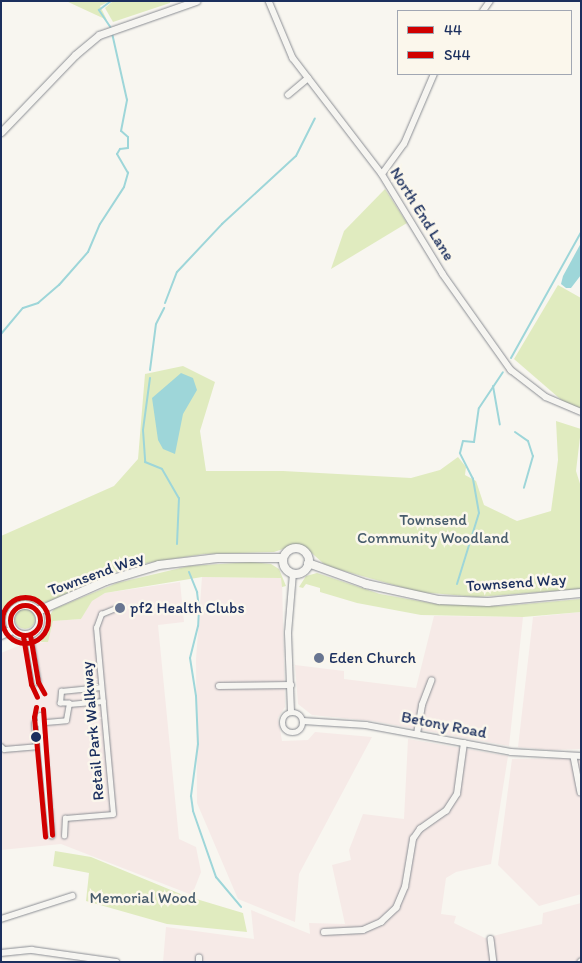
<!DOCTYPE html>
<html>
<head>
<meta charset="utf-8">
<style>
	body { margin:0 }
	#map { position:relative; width:582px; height:963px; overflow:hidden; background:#f8f6f0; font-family:Itim,sans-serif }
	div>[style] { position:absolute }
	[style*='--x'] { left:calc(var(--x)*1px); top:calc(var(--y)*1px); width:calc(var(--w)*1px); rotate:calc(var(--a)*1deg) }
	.built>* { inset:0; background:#f6eae7 }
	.green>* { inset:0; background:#e0ebbf }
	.round { border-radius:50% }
	.water>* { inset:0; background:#9ed6d9 }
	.stream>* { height:2px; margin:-1px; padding:0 1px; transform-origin:1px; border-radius:1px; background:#9ed6d9 }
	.roads { filter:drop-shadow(0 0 1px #8b8e94) drop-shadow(0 0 1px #8b8e94) }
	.pedestrian>* { height:4.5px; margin:-2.25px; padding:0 2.25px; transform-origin:2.25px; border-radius:2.25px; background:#f6f5f1 }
	.minor>* { height:5.5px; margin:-2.75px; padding:0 2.75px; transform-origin:2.75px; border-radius:2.75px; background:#f6f5f1 }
	.minor>.ring { margin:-2.75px; padding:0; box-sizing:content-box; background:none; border:5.5px solid #f6f5f1; border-radius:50% }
	.tertiary>* { height:7px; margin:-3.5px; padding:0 3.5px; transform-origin:3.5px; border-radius:3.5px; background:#f6f5f1 }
	.secondary>* { height:8px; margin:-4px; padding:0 4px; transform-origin:4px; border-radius:4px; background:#f6f5f1 }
	.secondary>.ring { margin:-4px; padding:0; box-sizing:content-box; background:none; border:8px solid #f6f5f1; border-radius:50% }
	.bus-1>* { height:5px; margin:-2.5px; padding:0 2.5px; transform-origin:2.5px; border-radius:2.5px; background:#d00000 }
	.bus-1>.ring { margin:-2.5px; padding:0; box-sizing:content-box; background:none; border:5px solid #d00000; border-radius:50% }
	.bus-2>* { height:5px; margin:-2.5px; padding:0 2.5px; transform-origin:2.5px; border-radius:2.5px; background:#d00000 }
	.bus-2>.ring { margin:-2.5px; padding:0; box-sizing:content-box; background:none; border:5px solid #d00000; border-radius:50% }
	.dots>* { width:14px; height:14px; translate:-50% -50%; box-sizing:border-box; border:2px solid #fbf7ec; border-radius:50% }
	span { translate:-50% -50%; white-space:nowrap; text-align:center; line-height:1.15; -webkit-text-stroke:5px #fbf7ec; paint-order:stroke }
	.street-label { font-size:16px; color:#1b2f5e }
	.park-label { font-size:16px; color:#475c6c }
	.poi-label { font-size:16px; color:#1b2f5e }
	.left { translate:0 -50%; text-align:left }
	.frame { position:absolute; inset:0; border:2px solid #1b2f5e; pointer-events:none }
	.legend { position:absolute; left:397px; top:10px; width:175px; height:65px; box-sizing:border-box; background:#fbf7ec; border:1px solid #a1a7b3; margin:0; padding:6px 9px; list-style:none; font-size:15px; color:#1b2f5e }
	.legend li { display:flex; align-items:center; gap:10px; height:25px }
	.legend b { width:25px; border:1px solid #a1a7b3 }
</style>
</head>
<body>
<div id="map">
	<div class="built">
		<i style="clip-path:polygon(202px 577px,282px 578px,285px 707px,278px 718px,282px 741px,308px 740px,315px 732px,372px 737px,299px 874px,295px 922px,238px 899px,197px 803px,196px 659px)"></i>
		<i style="clip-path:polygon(180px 582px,184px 622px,158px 625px,179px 839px,196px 847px,201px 872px,192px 895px,61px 844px,1px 850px,1px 653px,23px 644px,47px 642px,53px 621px,81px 619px,92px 600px,105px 593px)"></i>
		<i style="clip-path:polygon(581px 612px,581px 749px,551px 750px,518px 747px,533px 617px)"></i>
		<i style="clip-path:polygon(434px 616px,523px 617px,509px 746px,373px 721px,312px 715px,298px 704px,295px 665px,344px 671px,344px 679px,416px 688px)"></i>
		<i style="clip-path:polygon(408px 739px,508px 756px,491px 864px,456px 872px,446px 878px,441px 914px,456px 916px,454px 923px,485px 938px,542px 924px,543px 913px,581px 903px,581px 962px,163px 962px,166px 927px,254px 939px,251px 910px,310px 934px,309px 923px,345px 924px,332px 865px,351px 860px,349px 850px,363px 814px,404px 819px)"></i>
		<i style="clip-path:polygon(581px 758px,581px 894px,539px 906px,498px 865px,512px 759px)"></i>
	</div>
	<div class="green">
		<i style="clip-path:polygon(66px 1px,110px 1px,100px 6px,107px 20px)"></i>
		<i style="clip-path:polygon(113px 1px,170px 1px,170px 3px,113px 22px,105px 8px)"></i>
		<i style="clip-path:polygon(385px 189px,407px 223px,331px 269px,344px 231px)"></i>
		<i style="clip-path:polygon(558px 285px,581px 298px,581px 410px,566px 404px,514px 359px)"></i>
		<i style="clip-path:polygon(183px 366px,215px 382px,200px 431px,206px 471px,283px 471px,411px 478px,440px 470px,458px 457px,466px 467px,465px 475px,476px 481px,484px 505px,517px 521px,551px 511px,558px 460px,556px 421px,581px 429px,576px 471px,581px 487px,581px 589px,477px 597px,419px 592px,337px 569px,324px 564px,306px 548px,295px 545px,274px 552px,204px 554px,147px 563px,109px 574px,48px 602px,16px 604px,1px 628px,1px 536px,114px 486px,138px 459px,145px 374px)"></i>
		<i style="clip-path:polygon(251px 562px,271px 564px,279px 569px,286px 586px,282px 587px,281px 578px,202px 577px,105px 593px,92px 601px,81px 619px,53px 621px,48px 642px,41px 642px,49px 616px,54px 609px,117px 583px,189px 566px)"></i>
		<i style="clip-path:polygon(317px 573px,380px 594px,436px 604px,501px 606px,581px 599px,581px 612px,523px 617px,421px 615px,357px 603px,320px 592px,320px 588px,306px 584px,303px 588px,299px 587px,306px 576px)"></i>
		<i class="round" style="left:15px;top:609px;width:20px;height:20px"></i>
		<i style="clip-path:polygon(55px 851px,91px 857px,183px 895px,243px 913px,247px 932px,167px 924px,86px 901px,89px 873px,53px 866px)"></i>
	</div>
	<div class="water">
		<i style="clip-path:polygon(581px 243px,581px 275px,571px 288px,566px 288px,561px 284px,563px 276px)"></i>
		<i style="clip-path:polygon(181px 373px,193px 378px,197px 390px,183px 414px,175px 454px,163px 449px,158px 440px,152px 398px)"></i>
	</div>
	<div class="stream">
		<i style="--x:111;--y:28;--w:22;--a:-124"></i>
		<i style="--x:99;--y:10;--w:15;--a:-37"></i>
		<i style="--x:165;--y:303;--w:33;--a:-69"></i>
		<i style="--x:177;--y:272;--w:66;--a:-46.8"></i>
		<i style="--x:222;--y:224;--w:100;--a:-42.6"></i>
		<i style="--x:296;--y:156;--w:42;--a:-63.4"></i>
		<i style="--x:1;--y:334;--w:34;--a:-50"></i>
		<i style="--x:23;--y:308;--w:16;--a:-18"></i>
		<i style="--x:38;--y:303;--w:28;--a:-41"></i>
		<i style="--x:59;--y:285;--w:44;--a:-48.7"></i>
		<i style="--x:88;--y:252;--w:30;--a:-67"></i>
		<i style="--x:100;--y:224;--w:44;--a:-57"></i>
		<i style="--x:124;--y:187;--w:15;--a:-74"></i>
		<i style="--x:128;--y:173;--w:22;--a:-120"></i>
		<i style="--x:117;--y:154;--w:6;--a:-59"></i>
		<i style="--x:120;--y:149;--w:8;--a:-7"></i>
		<i style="--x:128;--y:148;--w:11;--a:-90"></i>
		<i style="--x:128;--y:137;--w:9;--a:-139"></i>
		<i style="--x:121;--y:131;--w:32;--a:-79"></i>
		<i style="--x:127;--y:100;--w:69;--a:-102.6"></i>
		<i style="--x:511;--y:358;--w:144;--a:-60.9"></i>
		<i style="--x:150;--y:370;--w:46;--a:-82.6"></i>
		<i style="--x:156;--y:324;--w:18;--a:-63"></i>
		<i style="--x:150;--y:378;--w:52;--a:97.7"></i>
		<i style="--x:143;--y:430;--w:32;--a:86"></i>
		<i style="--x:145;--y:462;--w:18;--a:22"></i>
		<i style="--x:162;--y:469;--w:34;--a:60"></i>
		<i style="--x:179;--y:498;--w:46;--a:92.5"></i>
		<i style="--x:493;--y:386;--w:39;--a:80"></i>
		<i style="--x:515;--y:432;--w:16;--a:35"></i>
		<i style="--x:528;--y:441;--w:16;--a:72"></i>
		<i style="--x:533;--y:456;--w:33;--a:106"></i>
		<i style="--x:189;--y:572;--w:22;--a:68"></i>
		<i style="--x:197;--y:592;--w:17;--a:83"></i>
		<i style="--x:199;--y:609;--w:17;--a:93"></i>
		<i style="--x:198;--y:626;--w:33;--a:104"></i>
		<i style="--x:190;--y:658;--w:38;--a:81"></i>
		<i style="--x:196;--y:696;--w:48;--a:87.6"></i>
		<i style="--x:198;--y:744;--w:52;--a:97.7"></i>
		<i style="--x:191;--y:796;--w:15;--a:82"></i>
		<i style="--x:193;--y:811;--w:70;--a:70.8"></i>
		<i style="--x:216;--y:877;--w:39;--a:50"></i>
		<i style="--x:457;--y:584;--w:74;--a:-72.8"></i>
		<i style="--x:479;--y:513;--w:35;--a:-100"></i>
		<i style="--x:473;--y:479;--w:29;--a:-117"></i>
		<i style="--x:460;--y:453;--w:12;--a:-76"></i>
		<i style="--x:463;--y:441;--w:11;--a:5"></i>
		<i style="--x:474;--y:442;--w:34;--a:-82"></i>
		<i style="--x:479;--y:408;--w:43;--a:-56.3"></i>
	</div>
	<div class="roads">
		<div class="pedestrian">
			<i style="--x:69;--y:704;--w:34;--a:-5"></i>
			<i style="--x:1;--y:746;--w:4;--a:45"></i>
			<i style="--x:4;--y:749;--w:32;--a:-5"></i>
			<i style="--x:36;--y:746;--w:23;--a:-95"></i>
			<i style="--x:34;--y:723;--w:32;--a:-5"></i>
			<i style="--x:66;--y:720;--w:17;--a:-80"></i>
			<i style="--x:69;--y:703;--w:9;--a:180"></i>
			<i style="--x:60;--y:703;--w:12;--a:-85"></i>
			<i style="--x:61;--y:691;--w:40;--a:-5.7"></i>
			<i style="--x:64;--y:836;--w:18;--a:-87"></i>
			<i style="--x:65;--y:818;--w:48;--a:-4.8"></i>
			<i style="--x:113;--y:814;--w:187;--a:-95.2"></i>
			<i style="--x:96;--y:628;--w:15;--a:-70"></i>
			<i style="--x:101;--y:614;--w:16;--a:-22"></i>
		</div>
		<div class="minor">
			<i style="--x:269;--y:1;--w:62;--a:67.2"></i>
			<i style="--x:293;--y:58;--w:146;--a:52.5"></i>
			<i style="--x:382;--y:174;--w:117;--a:58.6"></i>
			<i style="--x:443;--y:274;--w:118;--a:54.7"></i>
			<i style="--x:511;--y:370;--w:44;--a:37.6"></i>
			<i style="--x:546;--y:397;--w:38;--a:23"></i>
			<i style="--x:483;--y:11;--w:12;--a:-55"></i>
			<i style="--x:288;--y:95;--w:26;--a:-40"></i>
			<i style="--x:382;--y:174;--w:37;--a:-54"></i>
			<i style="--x:404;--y:144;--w:76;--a:-66.8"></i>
			<i style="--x:30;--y:635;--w:48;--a:80.3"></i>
			<i style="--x:219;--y:686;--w:72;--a:-0.8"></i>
			<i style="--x:291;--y:712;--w:79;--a:-92.2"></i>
			<i style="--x:288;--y:633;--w:59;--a:-85.2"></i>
			<i class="ring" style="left:283px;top:713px;width:14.5px;height:14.5px"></i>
			<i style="--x:41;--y:716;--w:120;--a:84.7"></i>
			<i style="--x:303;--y:721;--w:63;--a:3.6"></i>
			<i style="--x:366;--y:725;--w:147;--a:10.5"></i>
			<i style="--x:511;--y:752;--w:70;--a:3.3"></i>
			<i style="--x:417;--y:734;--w:29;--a:-80"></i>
			<i style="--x:422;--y:705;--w:26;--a:-69"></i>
			<i style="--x:574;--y:757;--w:36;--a:79"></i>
			<i style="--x:1;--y:919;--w:75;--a:-17.9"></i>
			<i style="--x:324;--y:932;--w:39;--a:-3"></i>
			<i style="--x:363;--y:930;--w:20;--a:-24"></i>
			<i style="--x:381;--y:922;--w:21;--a:-43"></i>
			<i style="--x:396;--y:908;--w:23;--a:-67"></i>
			<i style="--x:405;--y:887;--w:49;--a:-80.5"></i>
			<i style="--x:413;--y:839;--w:12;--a:-55"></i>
			<i style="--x:420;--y:829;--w:32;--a:-35"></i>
			<i style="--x:446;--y:811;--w:20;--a:-57"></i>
			<i style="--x:457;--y:794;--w:51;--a:-82.2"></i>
			<i style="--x:491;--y:939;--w:23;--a:83"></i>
			<i style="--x:1;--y:953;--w:31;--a:-6"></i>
			<i style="--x:32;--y:950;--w:85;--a:8.1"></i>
			<i style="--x:199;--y:962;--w:4;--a:-90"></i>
		</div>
		<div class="tertiary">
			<i style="--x:1;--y:132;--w:107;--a:-46.1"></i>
			<i style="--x:75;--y:55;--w:31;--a:-40"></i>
			<i style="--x:99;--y:35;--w:103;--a:-19.3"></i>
			<i style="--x:580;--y:962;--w:1;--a:-45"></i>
		</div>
		<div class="secondary">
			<i class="ring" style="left:283px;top:548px;width:18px;height:18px"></i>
			<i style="--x:308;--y:563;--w:62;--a:19.9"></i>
			<i style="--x:366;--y:584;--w:75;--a:12.4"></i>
			<i style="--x:439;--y:600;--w:49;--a:2.3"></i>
			<i style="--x:488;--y:602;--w:93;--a:-5.5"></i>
			<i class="ring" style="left:10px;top:605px;width:22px;height:22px"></i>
			<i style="--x:38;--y:611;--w:74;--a:-23.8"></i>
			<i style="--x:106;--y:581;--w:55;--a:-16.8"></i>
			<i style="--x:159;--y:565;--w:59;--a:-6.8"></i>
			<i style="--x:218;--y:558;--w:65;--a:0"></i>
			<i style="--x:1;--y:635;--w:13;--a:-23"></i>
		</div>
	</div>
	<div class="bus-1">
		<i class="ring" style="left:10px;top:605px;width:25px;height:25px"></i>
		<i style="--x:30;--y:635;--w:48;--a:80.3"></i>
		<i style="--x:38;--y:682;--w:13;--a:61"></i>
		<i style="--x:43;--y:709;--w:126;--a:85.9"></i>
	</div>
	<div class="bus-2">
		<i class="ring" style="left:2px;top:597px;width:41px;height:41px"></i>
		<i style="--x:23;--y:636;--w:49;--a:80.5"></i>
		<i style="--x:31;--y:684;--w:14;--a:65"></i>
		<i style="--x:36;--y:707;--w:10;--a:101"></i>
		<i style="--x:34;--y:717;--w:120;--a:84.7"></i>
	</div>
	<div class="dots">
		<i style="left:120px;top:608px;background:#687591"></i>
		<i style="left:319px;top:658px;background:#687591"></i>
		<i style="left:36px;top:737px;background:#1b2f5e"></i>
	</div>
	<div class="street-label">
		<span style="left:422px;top:214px;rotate:58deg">North End Lane</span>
		<span style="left:96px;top:574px;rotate:-20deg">Townsend Way</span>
		<span style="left:516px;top:583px;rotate:-4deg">Townsend Way</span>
		<span style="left:444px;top:725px;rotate:11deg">Betony Road</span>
		<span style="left:93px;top:731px;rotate:-95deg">Retail Park Walkway</span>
	</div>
	<div class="park-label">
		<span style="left:433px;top:529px">Townsend<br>Community Woodland</span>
		<span style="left:143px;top:898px">Memorial Wood</span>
	</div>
	<div class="poi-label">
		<span class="left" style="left:130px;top:608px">pf2 Health Clubs</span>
		<span class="left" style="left:329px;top:658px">Eden Church</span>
	</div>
	<div class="frame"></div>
	<ul class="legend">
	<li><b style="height:6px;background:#d00000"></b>44</li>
	<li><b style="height:6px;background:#d00000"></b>S44</li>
	</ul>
</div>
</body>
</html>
